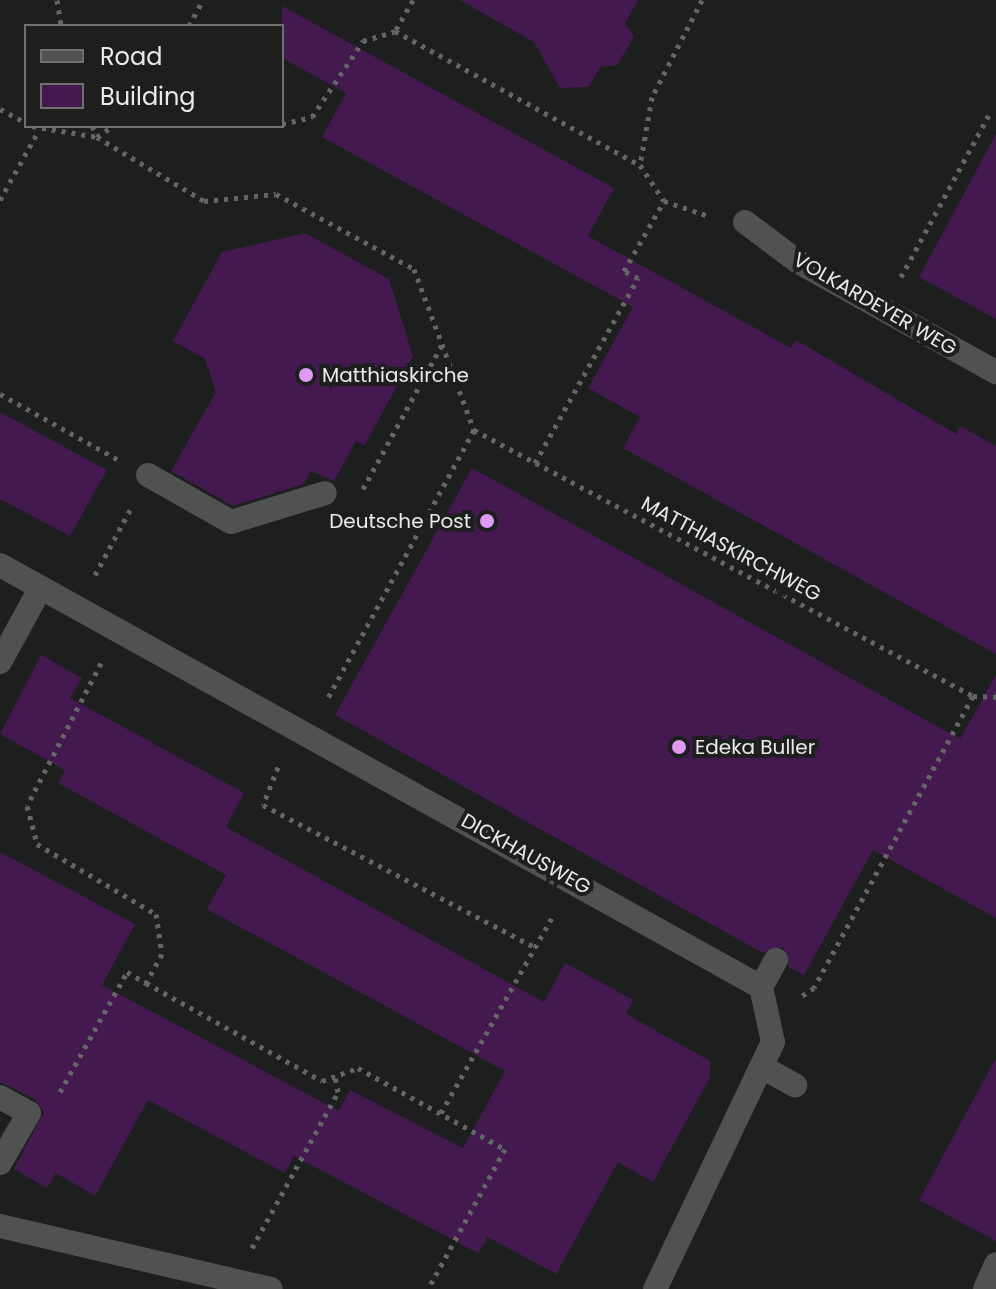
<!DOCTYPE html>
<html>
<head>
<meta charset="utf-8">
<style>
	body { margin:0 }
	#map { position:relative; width:996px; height:1289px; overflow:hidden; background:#1c1f1d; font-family:Poppins,sans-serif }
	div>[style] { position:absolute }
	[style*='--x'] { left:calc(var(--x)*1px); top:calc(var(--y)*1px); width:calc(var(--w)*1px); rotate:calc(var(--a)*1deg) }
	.building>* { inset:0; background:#441950 }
	.path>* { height:5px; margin-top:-2.5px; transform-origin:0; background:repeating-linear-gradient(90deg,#646665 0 4px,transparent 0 10px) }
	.service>* { height:24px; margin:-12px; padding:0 12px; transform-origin:12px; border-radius:12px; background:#505251 }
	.minor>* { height:24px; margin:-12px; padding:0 12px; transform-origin:12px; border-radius:12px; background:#505251 }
	.dots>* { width:22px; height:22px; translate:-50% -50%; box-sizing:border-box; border:4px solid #1c1f1d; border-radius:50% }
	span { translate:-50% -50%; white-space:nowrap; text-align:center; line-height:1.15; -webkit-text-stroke:8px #1c1f1d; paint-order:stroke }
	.street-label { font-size:20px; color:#e9ebea }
	.poi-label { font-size:20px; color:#e9ebea }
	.left { translate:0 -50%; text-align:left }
	.right { translate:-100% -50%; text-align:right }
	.legend { position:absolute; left:24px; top:24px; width:260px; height:104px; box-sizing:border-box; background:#1c1f1d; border:2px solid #6e716f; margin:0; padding:10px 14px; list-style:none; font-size:24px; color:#e9ebea }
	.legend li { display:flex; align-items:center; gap:16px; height:40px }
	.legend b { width:40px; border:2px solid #6e716f }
</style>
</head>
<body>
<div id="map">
	<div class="building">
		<i style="clip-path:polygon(460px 0,638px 0,625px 23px,634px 37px,617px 65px,600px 67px,589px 87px,560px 88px,534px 42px)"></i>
		<i style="clip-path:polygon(282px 6px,614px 188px,588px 236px,791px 348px,796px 340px,956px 434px,960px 426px,996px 446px,996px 654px,623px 448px,640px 417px,588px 388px,633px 307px,322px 137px,346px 93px,282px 58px)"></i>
		<i style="clip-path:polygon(996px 134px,996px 319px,919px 277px)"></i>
		<i style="clip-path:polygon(305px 233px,389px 279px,413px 356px,365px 445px,356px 441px,334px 481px,311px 471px,304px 484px,233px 506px,171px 471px,216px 392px,205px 359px,173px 341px,222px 252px)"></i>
		<i style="clip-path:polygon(0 412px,107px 470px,70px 536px,0 499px)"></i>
		<i style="clip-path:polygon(472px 468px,960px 739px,996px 675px,996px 918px,873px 850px,804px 975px,789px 967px,783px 947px,763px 953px,335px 715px)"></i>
		<i style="clip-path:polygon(41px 655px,82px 678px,70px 698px,244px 793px,226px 827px,544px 1002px,565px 963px,633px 1000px,626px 1014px,710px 1061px,710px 1077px,653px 1182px,618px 1162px,556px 1274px,488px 1237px,478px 1253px,294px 1156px,285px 1173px,148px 1100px,95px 1196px,56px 1173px,47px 1188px,14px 1169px,44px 1112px,36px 1100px,0 1082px,0 852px,135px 924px,102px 985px,339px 1111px,350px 1090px,463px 1148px,505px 1071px,207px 909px,226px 875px,58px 783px,65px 770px,0 734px)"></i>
		<i style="clip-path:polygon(996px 1058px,996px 1241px,919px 1200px)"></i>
	</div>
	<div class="path">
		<i style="--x:57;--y:0;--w:26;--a:81"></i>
		<i style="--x:413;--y:0;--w:36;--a:120"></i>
		<i style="--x:395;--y:31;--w:279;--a:28.7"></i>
		<i style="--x:702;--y:0;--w:109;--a:117.3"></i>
		<i style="--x:652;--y:97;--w:69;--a:100"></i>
		<i style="--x:640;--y:165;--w:43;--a:56.3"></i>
		<i style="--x:664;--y:201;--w:47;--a:18.4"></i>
		<i style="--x:189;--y:26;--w:30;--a:-62"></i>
		<i style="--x:0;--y:109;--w:30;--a:28"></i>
		<i style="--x:282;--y:124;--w:31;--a:-13"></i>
		<i style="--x:312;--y:117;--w:92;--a:-56.1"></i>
		<i style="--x:363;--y:41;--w:34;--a:-17"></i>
		<i style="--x:32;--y:126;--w:66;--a:9.6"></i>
		<i style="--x:97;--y:137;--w:125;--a:30.9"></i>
		<i style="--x:204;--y:201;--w:72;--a:-5.6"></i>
		<i style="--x:276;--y:194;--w:157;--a:28.5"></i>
		<i style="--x:414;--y:269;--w:172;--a:69.6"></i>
		<i style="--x:474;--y:430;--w:310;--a:118.6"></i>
		<i style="--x:92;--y:126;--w:11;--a:63"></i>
		<i style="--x:97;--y:137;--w:19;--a:-35"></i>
		<i style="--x:0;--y:200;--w:80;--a:-60.9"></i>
		<i style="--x:901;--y:277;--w:184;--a:-61.5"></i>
		<i style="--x:0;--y:394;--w:134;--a:29.1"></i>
		<i style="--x:474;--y:430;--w:565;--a:28.06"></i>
		<i style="--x:973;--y:696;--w:332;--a:118.6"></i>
		<i style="--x:814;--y:988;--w:17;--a:147"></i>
		<i style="--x:535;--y:463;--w:212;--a:-60.9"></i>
		<i style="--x:638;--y:278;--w:16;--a:-153"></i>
		<i style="--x:624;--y:271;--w:81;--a:-60.3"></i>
		<i style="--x:363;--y:489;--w:164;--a:-61.3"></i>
		<i style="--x:95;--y:575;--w:74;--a:-61.7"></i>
		<i style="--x:101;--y:663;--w:161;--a:117.4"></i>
		<i style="--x:27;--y:806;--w:39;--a:75"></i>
		<i style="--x:37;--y:844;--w:138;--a:30.5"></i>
		<i style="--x:156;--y:914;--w:40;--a:81.5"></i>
		<i style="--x:162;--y:954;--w:33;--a:119"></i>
		<i style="--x:146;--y:983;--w:201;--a:29.1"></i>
		<i style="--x:322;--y:1081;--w:38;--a:-20"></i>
		<i style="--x:358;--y:1068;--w:168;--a:28.9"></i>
		<i style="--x:505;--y:1149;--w:160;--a:118.8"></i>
		<i style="--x:973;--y:696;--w:23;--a:2"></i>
		<i style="--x:278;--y:767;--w:41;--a:111.5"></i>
		<i style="--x:263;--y:805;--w:307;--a:27.6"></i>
		<i style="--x:60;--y:1092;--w:137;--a:-60.8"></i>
		<i style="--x:127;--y:972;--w:22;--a:30"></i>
		<i style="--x:441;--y:1113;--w:227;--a:-60.4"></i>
		<i style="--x:252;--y:1248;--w:178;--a:-61.1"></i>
		<i style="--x:338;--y:1092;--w:16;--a:-101"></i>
	</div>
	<div class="service">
		<i style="--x:148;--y:475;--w:95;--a:29.5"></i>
		<i style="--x:231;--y:522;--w:98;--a:-17.1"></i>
		<i style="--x:0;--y:662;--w:85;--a:-61.3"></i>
		<i style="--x:761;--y:987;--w:31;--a:-61"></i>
		<i style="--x:762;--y:1067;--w:38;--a:29"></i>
		<i style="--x:0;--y:1097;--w:33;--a:29"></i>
		<i style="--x:29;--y:1113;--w:58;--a:120.1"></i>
		<i style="--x:985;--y:1289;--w:27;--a:-66"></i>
	</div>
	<div class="minor">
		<i style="--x:745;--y:222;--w:65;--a:36.9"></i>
		<i style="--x:797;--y:261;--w:228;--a:29.2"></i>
		<i style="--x:0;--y:565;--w:870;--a:29.01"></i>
		<i style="--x:761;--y:987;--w:56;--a:77.7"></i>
		<i style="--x:773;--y:1042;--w:274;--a:115.5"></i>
		<i style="--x:0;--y:1226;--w:278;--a:13.1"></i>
	</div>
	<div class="dots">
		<i style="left:306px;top:375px;background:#dd99f3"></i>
		<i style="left:487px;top:521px;background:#dd99f3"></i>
		<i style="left:679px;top:747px;background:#dd99f3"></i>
	</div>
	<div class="street-label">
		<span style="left:875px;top:304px;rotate:30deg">VOLKARDEYER WEG</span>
		<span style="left:731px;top:549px;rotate:28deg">MATTHIASKIRCHWEG</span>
		<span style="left:526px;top:854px;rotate:29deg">DICKHAUSWEG</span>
	</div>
	<div class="poi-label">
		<span class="left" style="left:322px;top:375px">Matthiaskirche</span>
		<span class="right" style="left:471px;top:521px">Deutsche Post</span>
		<span class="left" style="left:695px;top:747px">Edeka Buller</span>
	</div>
	<ul class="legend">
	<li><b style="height:10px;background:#505251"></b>Road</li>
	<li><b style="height:22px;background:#441950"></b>Building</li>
	</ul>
</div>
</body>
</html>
